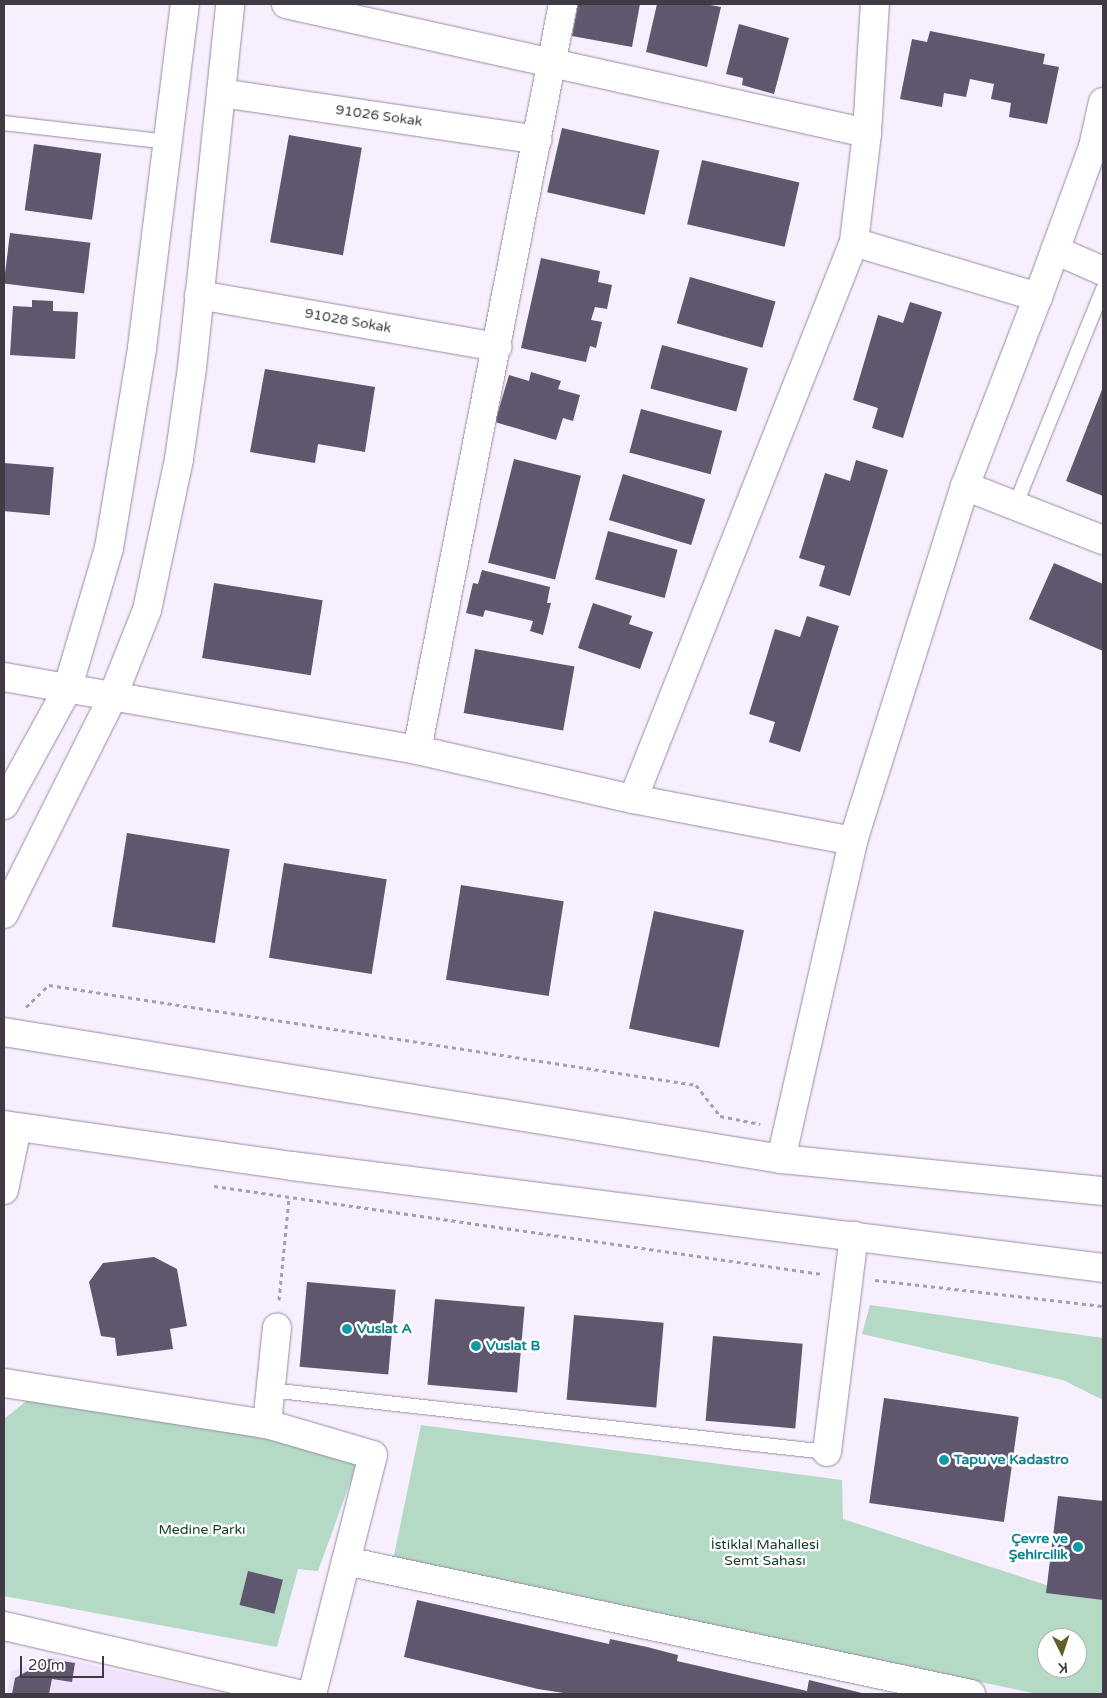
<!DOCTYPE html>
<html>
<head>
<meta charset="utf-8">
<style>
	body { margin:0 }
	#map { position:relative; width:1107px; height:1698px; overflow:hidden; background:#f7effe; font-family:"Varela Round",sans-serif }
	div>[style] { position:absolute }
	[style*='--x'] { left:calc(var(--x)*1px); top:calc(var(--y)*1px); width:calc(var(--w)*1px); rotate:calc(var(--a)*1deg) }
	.built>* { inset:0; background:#f0e2fc }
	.green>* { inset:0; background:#b4d9c4 }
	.building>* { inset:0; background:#5f576e; transform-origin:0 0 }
	.path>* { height:3px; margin-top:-1.5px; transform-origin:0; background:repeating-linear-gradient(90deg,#a7a0ac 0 4px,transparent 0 8px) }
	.roads { filter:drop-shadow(0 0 1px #988ba3) drop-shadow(0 0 1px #988ba3) }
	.lane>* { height:14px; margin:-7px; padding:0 7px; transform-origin:7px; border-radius:7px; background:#fff }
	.street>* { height:28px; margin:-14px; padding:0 14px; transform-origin:14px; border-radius:14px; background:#fff }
	.secondary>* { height:28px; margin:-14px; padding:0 14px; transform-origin:14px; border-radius:14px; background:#fff }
	.primary>* { height:28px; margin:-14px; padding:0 14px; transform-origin:14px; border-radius:14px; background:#fff }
	.dots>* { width:14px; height:14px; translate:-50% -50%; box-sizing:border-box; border:2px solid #fff; border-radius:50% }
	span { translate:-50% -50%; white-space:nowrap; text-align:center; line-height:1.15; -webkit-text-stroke:5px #fff; paint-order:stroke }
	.street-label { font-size:14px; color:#403a44 }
	.culture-label { font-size:14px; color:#0d838f; font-weight:700 }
	.left { translate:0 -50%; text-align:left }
	.right { translate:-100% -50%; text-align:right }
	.park-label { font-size:14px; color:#0f3e29 }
	.frame { position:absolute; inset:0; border:5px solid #403a44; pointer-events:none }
	.north { position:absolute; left:1037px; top:1628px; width:50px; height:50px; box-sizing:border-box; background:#fff; border:1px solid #b3b0b4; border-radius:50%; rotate:176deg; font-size:14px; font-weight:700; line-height:20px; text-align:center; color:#403a44 }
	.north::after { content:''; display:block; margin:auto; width:18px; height:22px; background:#625e2a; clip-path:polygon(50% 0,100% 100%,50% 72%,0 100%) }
	.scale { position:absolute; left:20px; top:1656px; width:84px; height:22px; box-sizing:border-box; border:2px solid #403a44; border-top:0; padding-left:6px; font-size:15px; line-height:18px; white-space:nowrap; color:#403a44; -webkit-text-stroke:4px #fff; paint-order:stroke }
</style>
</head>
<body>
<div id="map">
	<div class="built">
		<i style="clip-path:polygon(47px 1655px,227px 1694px,7px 1694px,11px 1672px)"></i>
	</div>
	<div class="green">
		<i style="clip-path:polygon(870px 1305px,1103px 1338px,1103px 1400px,1063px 1380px,862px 1334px)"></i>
		<i style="clip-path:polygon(30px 1398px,240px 1433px,358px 1461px,318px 1571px,298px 1569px,277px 1647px,4px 1596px,4px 1419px)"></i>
		<i style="clip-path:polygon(evenodd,421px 1425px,842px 1480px,843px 1519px,1077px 1595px,1103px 1600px,1103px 1694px,1038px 1694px,393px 1560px,421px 1425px,1047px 1638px,1077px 1638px,1077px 1668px,1047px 1668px,1047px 1638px)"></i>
	</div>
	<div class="building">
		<i style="clip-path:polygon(578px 4px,640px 4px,632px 47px,572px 36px)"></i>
		<i style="clip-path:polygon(657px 4px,705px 4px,721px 7px,707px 67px,646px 52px)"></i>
		<i style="clip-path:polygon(739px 24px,789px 38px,774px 94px,742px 85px,743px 78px,726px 74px)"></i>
		<i style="clip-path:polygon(930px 31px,1045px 54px,1043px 64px,1059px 67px,1047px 124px,1009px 117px,1011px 103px,991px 99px,994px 84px,970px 79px,966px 97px,944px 93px,942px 107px,900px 99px,912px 39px,927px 42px)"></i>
		<i style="left:562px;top:128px;width:100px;height:66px;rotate:13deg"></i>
		<i style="left:289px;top:135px;width:74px;height:109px;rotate:10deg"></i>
		<i style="left:34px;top:144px;width:68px;height:67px;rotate:8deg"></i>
		<i style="left:702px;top:160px;width:100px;height:66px;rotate:13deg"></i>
		<i style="left:10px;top:233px;width:81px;height:51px;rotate:7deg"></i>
		<i style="clip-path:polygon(541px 258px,600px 271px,598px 282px,612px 285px,607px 309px,595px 307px,591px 320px,602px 322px,596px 348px,590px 346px,586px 362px,521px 348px)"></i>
		<i style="left:690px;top:277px;width:89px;height:48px;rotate:16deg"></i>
		<i style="clip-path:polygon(32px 300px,53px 301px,53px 311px,78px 312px,75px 359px,10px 355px,13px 306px,32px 307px)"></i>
		<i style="clip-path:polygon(910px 302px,942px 312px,903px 438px,872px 428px,878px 408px,853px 400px,878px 315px,903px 323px)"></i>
		<i style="left:662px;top:345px;width:89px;height:45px;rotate:15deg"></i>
		<i style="clip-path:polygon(265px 369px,375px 387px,365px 452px,318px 444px,315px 463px,250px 452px)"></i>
		<i style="clip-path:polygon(531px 372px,561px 381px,558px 389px,580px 395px,573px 421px,563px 418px,556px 440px,495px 422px,509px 375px,529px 381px)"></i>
		<i style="clip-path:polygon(1103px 387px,1103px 496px,1066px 481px)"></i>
		<i style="left:641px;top:409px;width:84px;height:45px;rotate:15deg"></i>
		<i style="left:514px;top:459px;width:69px;height:107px;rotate:14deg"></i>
		<i style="clip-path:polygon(856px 460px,888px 470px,850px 596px,819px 586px,825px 566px,799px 558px,825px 473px,850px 481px)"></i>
		<i style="left:4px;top:463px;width:50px;height:48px;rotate:5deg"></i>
		<i style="left:623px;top:474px;width:86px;height:48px;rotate:17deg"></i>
		<i style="left:608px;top:531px;width:72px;height:50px;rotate:15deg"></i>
		<i style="clip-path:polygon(1054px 563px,1103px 584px,1103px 651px,1029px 619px)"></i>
		<i style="clip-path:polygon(482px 570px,550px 587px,547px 603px,551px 603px,543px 635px,530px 631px,533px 621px,485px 610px,483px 617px,466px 613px,473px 583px,478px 584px)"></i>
		<i style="left:214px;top:583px;width:110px;height:76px;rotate:9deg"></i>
		<i style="clip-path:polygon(593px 603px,632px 616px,629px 624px,653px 632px,640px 669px,578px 648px)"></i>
		<i style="clip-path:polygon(807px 616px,839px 626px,800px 752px,769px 742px,775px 722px,749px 714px,775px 629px,800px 637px)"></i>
		<i style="left:475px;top:649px;width:101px;height:65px;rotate:10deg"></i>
		<i style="left:127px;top:833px;width:104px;height:95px;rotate:9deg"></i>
		<i style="left:284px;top:863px;width:104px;height:96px;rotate:9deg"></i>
		<i style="left:461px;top:885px;width:104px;height:96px;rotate:9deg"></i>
		<i style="left:654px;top:911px;width:92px;height:120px;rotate:12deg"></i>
		<i style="clip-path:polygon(154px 1257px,177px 1269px,187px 1326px,170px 1329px,173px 1349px,117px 1356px,115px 1338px,101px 1336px,89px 1282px,103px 1263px)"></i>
		<i style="left:307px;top:1282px;width:89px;height:85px;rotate:5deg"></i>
		<i style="left:435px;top:1299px;width:90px;height:86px;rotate:5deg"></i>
		<i style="left:574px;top:1315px;width:90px;height:85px;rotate:5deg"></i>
		<i style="left:713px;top:1336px;width:90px;height:85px;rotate:5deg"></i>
		<i style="left:884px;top:1398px;width:136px;height:106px;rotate:8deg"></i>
		<i style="clip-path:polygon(1058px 1496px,1103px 1501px,1103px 1600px,1046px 1593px)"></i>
		<i style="left:248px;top:1571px;width:36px;height:35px;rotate:14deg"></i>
		<i style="clip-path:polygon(417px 1600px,609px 1644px,610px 1639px,647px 1647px,678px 1655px,677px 1661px,807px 1691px,809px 1680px,866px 1694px,570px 1694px,538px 1689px,404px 1657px)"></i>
		<i style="clip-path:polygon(49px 1659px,75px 1663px,72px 1682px,52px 1679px,49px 1694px,12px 1694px,15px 1678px)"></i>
	</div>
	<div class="path">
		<i style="--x:26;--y:1007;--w:32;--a:-44"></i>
		<i style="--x:49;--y:985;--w:655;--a:8.79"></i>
		<i style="--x:696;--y:1085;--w:39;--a:52"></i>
		<i style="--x:720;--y:1116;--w:41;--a:11.3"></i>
		<i style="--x:214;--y:1186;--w:614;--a:8.24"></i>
		<i style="--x:875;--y:1280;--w:229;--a:6.5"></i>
		<i style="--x:279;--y:1300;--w:102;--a:-84.4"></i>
	</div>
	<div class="roads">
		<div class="lane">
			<i style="--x:4;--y:123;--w:165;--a:6.6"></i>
			<i style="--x:1015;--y:506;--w:234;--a:-67.9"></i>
			<i style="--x:270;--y:1390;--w:560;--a:6.35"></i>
		</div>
		<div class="street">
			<i style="--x:286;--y:4;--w:595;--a:12.52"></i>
			<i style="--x:221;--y:93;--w:320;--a:8.4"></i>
			<i style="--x:1055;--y:250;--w:52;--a:23.6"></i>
			<i style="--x:199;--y:295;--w:303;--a:9.9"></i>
			<i style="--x:1038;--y:297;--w:160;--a:-69.9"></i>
			<i style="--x:1093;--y:147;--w:46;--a:-77.5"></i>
			<i style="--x:965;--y:486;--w:148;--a:21.4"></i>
			<i style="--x:4;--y:677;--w:419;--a:10"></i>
			<i style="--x:417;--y:750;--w:221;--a:12.8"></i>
			<i style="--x:633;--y:799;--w:224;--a:10.8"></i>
			<i style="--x:417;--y:750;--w:760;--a:-78.93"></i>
			<i style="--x:633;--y:799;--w:599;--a:-68.36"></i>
			<i style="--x:854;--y:242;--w:110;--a:-83.2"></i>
			<i style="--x:867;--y:133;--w:129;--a:-86.5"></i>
			<i style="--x:781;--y:1159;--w:326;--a:-77.2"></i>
			<i style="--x:853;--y:841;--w:372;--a:-72.5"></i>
			<i style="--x:965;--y:486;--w:203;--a:-68.9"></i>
			<i style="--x:1038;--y:297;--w:192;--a:-163.4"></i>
			<i style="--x:4;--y:1190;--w:63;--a:-78.2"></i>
			<i style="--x:4;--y:1383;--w:266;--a:8.9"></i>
			<i style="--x:267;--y:1424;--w:110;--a:16.3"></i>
			<i style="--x:373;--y:1455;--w:247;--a:104.3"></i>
			<i style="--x:267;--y:1424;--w:97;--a:-84.1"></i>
			<i style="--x:827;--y:1452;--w:218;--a:-82.9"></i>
			<i style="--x:346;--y:1561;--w:639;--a:12.01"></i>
			<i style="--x:4;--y:1626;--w:302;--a:13"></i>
		</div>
		<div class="secondary">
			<i style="--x:4;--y:805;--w:131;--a:-61.3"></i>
			<i style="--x:67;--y:690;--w:148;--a:-73.5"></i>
			<i style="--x:109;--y:548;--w:203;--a:-80.6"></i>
			<i style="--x:142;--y:348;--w:347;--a:-82.9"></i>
			<i style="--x:4;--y:914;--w:241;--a:-63.4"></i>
			<i style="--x:112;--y:698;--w:95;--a:-68.3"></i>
			<i style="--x:147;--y:610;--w:154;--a:-78"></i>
			<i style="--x:179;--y:459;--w:92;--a:-81.9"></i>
			<i style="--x:192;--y:368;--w:366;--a:-84"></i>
		</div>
		<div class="primary">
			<i style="--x:4;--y:1032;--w:787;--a:9.28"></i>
			<i style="--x:781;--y:1159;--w:324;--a:5.7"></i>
			<i style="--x:4;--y:1125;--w:291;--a:8.1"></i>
			<i style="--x:292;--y:1166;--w:817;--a:7.17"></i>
		</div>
	</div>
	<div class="dots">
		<i style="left:347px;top:1329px;background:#0f9aa8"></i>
		<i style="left:476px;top:1346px;background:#0f9aa8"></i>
		<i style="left:944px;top:1460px;background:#0f9aa8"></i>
		<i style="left:1078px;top:1547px;background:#0f9aa8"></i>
	</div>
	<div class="street-label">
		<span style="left:379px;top:116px;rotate:8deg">91026 Sokak</span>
		<span style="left:348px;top:321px;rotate:10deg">91028 Sokak</span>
	</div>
	<div class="culture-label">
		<span class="left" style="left:357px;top:1329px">Vuslat A</span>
		<span class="left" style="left:486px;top:1346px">Vuslat B</span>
		<span class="left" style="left:954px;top:1460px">Tapu ve Kadastro</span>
		<span class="right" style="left:1068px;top:1547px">Çevre ve<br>Şehircilik</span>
	</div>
	<div class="park-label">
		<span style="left:202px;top:1530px">Medine Parkı</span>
		<span style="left:765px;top:1553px">İstiklal Mahallesi<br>Semt Sahası</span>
	</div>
	<div class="frame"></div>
	<div class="north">K</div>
	<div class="scale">20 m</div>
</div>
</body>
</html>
